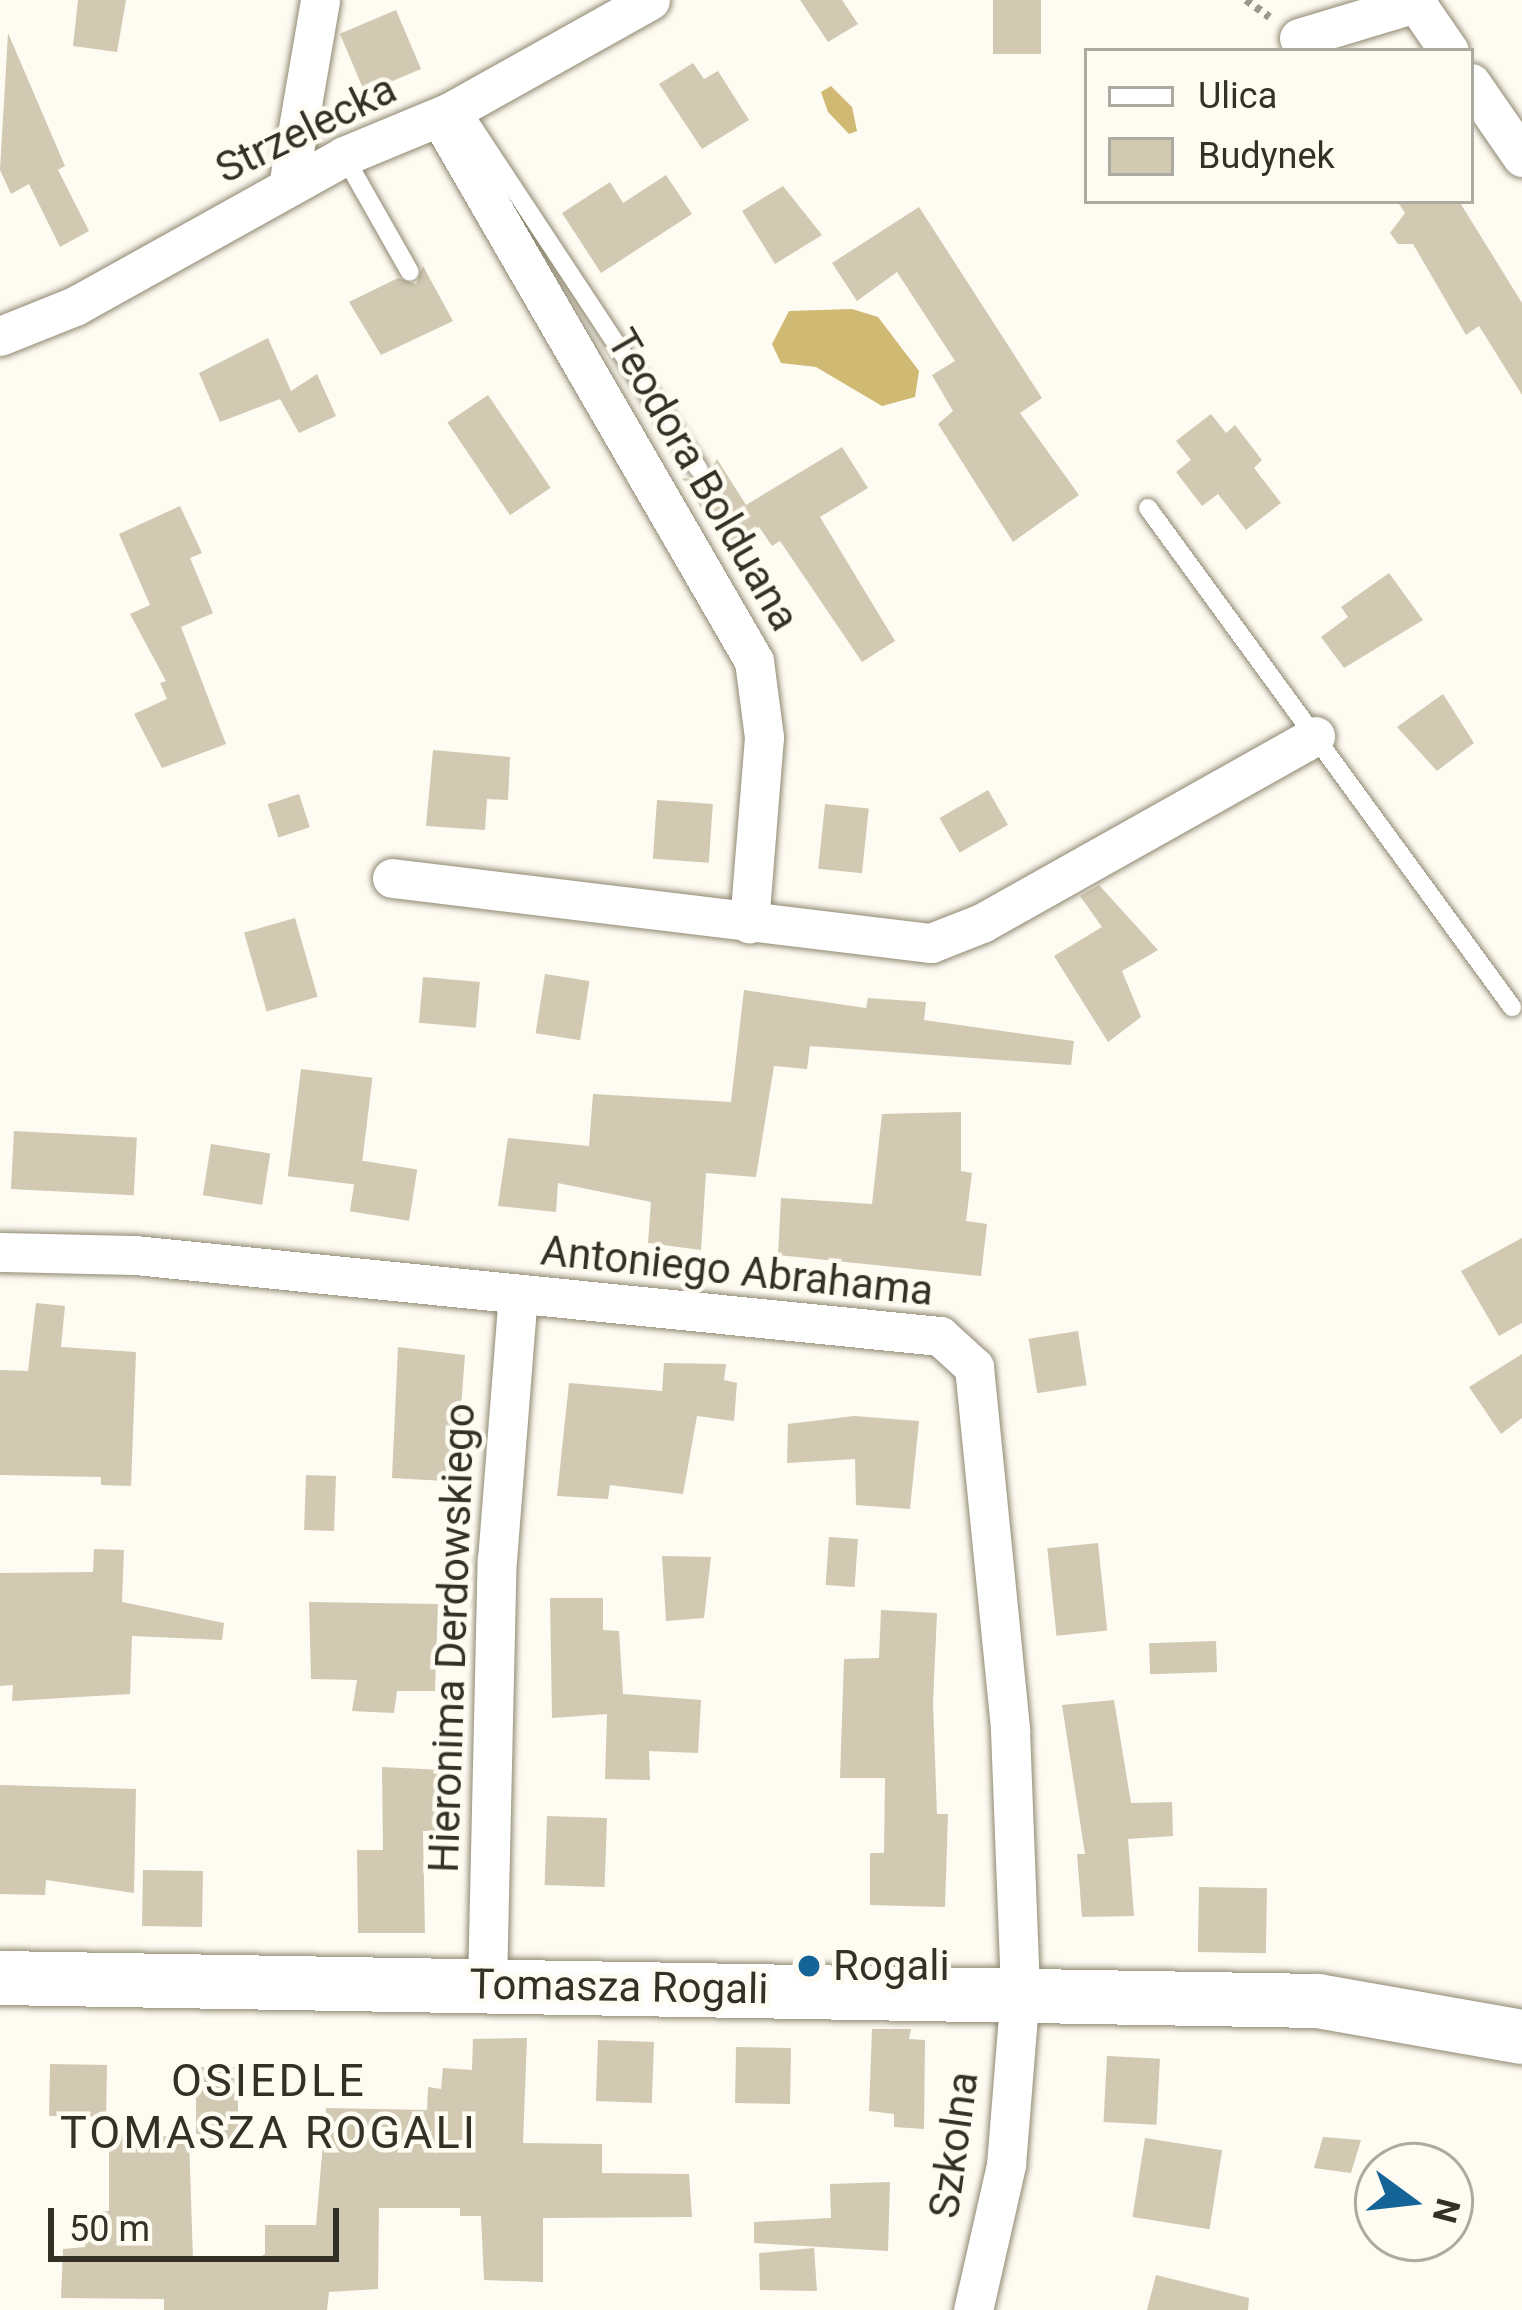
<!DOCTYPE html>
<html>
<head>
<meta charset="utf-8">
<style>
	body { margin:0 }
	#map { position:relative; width:1522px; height:2310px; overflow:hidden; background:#fefbf2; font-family:Roboto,sans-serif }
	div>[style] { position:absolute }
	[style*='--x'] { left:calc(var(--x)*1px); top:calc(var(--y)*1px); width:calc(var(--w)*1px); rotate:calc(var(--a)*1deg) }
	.water>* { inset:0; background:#cfb973 }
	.building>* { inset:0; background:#d1c9b2; transform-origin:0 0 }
	.path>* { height:8px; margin-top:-4px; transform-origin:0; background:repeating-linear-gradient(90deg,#9b988f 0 6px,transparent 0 12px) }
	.roads { filter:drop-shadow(0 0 3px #8f8872) drop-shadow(0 0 3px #8f8872) }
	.lane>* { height:18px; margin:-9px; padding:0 9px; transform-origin:9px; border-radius:9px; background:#fff }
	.street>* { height:39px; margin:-19.5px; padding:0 19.5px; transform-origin:19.5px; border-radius:19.5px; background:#fff }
	.secondary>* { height:54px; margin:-27px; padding:0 27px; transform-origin:27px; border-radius:27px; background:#fff }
	.dots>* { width:33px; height:33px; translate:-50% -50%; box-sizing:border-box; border:6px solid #fefbf2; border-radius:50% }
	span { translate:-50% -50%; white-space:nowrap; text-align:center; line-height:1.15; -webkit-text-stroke:9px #fefbf2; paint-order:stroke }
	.street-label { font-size:42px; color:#333127 }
	.poi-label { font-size:42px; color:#333127 }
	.left { translate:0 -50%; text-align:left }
	.neighbourhood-label { font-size:45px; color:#333127; letter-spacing:3px }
	.legend { position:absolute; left:1084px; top:48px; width:390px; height:156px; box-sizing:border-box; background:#fefbf2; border:3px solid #adaaa1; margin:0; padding:15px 21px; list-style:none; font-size:36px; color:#333127 }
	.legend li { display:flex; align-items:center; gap:24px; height:60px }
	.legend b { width:60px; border:3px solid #adaaa1 }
	.north { position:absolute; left:1354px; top:2142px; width:120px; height:120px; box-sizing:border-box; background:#fefbf2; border:3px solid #adaaa1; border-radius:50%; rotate:105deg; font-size:33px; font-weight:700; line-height:48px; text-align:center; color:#333127 }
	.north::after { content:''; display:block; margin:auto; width:42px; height:54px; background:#156497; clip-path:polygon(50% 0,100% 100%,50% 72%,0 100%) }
	.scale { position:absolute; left:48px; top:2208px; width:291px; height:54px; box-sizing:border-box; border:6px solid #333127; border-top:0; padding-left:15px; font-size:36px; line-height:42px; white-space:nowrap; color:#333127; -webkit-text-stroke:9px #fefbf2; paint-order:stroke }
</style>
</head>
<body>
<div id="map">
	<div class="water">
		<i style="clip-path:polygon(831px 86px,852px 107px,857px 131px,849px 134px,828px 112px,821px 92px)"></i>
		<i style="clip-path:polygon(852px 309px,878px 317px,919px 371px,915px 397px,882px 406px,816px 367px,781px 363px,772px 344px,789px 311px)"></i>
	</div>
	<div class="building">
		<i style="clip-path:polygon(78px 0,126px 0,117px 52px,73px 46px)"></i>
		<i style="clip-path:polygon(800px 0,842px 0,858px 24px,828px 42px)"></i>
		<i style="left:993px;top:0;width:48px;height:54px"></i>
		<i style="left:396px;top:10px;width:64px;height:61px;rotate:67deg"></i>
		<i style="clip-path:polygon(8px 33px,65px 166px,58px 170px,89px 231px,60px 247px,29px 184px,11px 194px,0 170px)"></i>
		<i style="clip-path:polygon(693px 63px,704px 79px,718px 71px,749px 120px,702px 149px,659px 84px)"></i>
		<i style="clip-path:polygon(666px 175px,692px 214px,601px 273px,562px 213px,610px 182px,623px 203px)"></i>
		<i style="clip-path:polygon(783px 186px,822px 235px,775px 264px,742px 211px)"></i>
		<i style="clip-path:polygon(1397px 201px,1459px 201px,1522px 303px,1522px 395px,1479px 326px,1466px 335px,1413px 244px,1398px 244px,1390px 233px,1405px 213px)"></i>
		<i style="clip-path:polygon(919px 207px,1042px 398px,1020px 413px,1079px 495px,1013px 542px,938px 424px,953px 411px,932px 375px,955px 361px,897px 272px,857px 301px,832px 263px)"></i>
		<i style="clip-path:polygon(423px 266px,453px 321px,381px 355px,349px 302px,398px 278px,416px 284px)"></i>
		<i style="clip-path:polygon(268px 338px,291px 391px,317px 374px,336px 416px,299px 433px,280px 399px,220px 422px,199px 373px)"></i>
		<i style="left:488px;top:395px;width:112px;height:49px;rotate:56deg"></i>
		<i style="clip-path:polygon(1211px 414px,1226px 433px,1235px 425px,1262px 460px,1254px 468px,1281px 503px,1246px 530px,1218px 494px,1202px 506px,1176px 472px,1191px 460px,1176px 441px)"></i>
		<i style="clip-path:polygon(842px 447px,868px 488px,820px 517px,895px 641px,862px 662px,780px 541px,772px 546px,759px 527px,726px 547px,682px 478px,705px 481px,717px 459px,746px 505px)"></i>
		<i style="clip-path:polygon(180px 506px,202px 553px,190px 558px,213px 613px,181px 627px,226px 744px,162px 768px,134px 714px,167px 699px,160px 683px,166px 681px,130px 614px,150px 605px,119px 534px)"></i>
		<i style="clip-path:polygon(1389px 573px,1423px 620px,1344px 668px,1321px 637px,1348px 617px,1341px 607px)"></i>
		<i style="clip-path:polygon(1443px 694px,1474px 743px,1437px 771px,1397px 727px)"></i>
		<i style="clip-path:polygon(433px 750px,510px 757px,508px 800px,487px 799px,485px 830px,426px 826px)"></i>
		<i style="left:988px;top:790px;width:40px;height:56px;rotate:60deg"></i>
		<i style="left:299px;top:794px;width:35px;height:33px;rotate:72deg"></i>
		<i style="left:657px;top:800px;width:56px;height:59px;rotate:4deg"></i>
		<i style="left:825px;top:804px;width:44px;height:65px;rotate:6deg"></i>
		<i style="clip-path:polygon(1099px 885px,1158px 950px,1122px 971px,1141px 1017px,1108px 1042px,1054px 956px,1102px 927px,1080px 896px)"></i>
		<i style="left:295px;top:918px;width:82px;height:53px;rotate:74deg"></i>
		<i style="left:545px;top:974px;width:45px;height:60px;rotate:9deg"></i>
		<i style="left:423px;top:977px;width:57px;height:46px;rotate:5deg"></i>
		<i style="clip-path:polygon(744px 990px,866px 1008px,868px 998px,926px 1002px,924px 1020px,1074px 1041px,1071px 1065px,810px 1046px,807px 1069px,774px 1066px,756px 1177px,706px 1173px,701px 1250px,648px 1243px,651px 1202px,558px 1183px,556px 1212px,498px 1206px,508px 1138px,589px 1146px,593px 1094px,731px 1102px)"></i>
		<i style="left:301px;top:1069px;width:72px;height:108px;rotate:7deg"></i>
		<i style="clip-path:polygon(961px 1112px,961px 1171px,972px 1173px,966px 1221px,987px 1224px,981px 1276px,778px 1255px,781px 1198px,872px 1204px,882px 1114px)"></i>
		<i style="left:14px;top:1131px;width:123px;height:58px;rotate:3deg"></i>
		<i style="left:211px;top:1144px;width:60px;height:52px;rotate:9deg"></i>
		<i style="left:358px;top:1160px;width:60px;height:52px;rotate:9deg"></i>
		<i style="clip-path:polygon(1522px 1238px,1522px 1323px,1499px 1336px,1461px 1271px)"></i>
		<i style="clip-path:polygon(36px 1303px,65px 1306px,61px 1347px,136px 1352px,131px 1486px,101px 1485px,101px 1477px,0 1475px,0 1370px,28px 1371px)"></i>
		<i style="left:1078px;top:1331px;width:55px;height:50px;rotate:81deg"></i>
		<i style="clip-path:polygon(398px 1347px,465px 1355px,457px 1458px,447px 1458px,445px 1481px,392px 1478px)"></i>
		<i style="clip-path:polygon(1522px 1354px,1522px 1418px,1501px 1434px,1469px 1387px)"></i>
		<i style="clip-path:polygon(664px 1363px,726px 1364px,724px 1380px,737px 1383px,734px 1421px,697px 1416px,683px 1494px,610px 1485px,608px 1499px,557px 1496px,569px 1383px,662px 1391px)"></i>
		<i style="clip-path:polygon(854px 1416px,919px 1421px,910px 1509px,856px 1505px,855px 1459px,787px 1463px,788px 1424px)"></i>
		<i style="left:306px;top:1475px;width:30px;height:55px;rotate:2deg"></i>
		<i style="left:829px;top:1537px;width:29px;height:48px;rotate:4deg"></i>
		<i style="left:1098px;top:1543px;width:88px;height:51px;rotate:84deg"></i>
		<i style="clip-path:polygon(94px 1549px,124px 1550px,122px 1602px,224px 1623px,222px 1640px,132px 1636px,130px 1694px,12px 1701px,13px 1685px,0 1686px,0 1573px,93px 1572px)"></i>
		<i style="clip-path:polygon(662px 1556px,711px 1557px,704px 1618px,666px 1621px)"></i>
		<i style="clip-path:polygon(550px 1598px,603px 1598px,603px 1630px,619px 1631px,623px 1694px,701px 1700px,698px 1753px,649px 1751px,650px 1780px,605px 1779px,607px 1714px,552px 1718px)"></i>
		<i style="clip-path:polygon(309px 1602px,438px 1604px,435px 1691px,397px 1691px,394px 1713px,352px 1711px,357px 1680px,311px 1679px)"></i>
		<i style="clip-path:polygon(881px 1610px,937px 1613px,933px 1703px,937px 1814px,948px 1814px,945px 1907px,870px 1905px,870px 1853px,884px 1853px,885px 1778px,840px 1778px,844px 1659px,879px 1658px)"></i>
		<i style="left:1216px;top:1641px;width:31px;height:67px;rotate:88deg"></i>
		<i style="clip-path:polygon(1114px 1700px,1131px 1803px,1172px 1802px,1173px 1836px,1128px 1839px,1134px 1916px,1082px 1917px,1077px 1854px,1085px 1854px,1062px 1705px)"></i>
		<i style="clip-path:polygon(382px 1767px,442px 1770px,443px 1831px,423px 1831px,425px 1933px,358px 1933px,357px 1850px,383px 1850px)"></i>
		<i style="clip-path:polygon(0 1785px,136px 1789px,134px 1893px,46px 1880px,45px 1895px,0 1894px)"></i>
		<i style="left:547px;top:1816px;width:60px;height:69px;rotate:2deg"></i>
		<i style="left:143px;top:1870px;width:60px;height:56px;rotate:1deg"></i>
		<i style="left:1199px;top:1887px;width:68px;height:65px;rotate:1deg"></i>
		<i style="clip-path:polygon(872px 2029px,911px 2029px,909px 2039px,925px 2040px,924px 2129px,894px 2127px,894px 2114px,869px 2111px)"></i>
		<i style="clip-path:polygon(527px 2038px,523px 2143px,602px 2144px,602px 2173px,689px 2174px,692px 2217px,543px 2218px,543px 2282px,484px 2280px,481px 2216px,460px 2216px,460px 2208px,379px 2208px,378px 2289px,329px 2292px,327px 2310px,164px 2310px,164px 2299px,61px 2298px,63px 2249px,85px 2247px,86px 2212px,109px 2211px,109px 2134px,189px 2137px,193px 2260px,253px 2261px,265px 2254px,265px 2225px,316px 2225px,326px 2108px,427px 2110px,428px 2087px,441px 2089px,443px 2068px,472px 2070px,473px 2039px)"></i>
		<i style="left:598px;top:2040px;width:56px;height:61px;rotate:2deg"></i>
		<i style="left:736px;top:2047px;width:55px;height:56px;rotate:1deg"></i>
		<i style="left:1107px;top:2056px;width:53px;height:66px;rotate:3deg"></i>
		<i style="left:107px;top:2065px;width:52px;height:57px;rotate:91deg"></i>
		<i style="left:196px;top:2067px;width:42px;height:74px"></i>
		<i style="clip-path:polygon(1323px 2137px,1361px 2140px,1351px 2173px,1314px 2168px)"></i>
		<i style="left:1145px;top:2138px;width:78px;height:80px;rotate:9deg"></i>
		<i style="clip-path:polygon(890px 2182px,888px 2251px,754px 2243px,754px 2222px,831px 2218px,830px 2184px)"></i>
		<i style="clip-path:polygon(814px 2248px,817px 2291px,760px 2290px,759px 2253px)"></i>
		<i style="clip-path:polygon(1156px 2275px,1249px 2298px,1248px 2310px,1147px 2310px)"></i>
	</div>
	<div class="path">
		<i style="--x:1246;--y:0;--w:29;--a:36"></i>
	</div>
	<div class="roads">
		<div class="lane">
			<i style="--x:460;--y:107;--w:434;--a:56.6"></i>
			<i style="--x:344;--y:156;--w:133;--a:60.4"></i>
			<i style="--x:1148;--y:508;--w:618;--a:53.89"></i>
		</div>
		<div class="street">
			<i style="--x:1299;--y:38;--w:122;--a:-16.7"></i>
			<i style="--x:1416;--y:3;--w:58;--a:55.5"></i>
			<i style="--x:1471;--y:83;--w:90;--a:55.4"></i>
			<i style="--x:440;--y:118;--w:627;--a:59.96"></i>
			<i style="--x:754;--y:661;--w:77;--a:82.5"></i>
			<i style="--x:764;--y:737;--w:187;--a:94.6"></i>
			<i style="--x:288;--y:186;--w:189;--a:-80.2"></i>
			<i style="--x:0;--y:336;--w:81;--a:-21.8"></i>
			<i style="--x:75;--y:306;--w:308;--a:-29.1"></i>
			<i style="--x:344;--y:156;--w:115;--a:-22.5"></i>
			<i style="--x:450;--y:112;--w:229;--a:-29.2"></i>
			<i style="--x:392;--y:878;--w:543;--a:6.88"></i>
			<i style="--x:931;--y:943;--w:55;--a:-21.4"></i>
			<i style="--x:982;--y:923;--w:382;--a:-29.3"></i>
			<i style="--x:0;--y:1252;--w:135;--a:1.3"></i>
			<i style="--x:135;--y:1255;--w:809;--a:5.75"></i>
			<i style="--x:940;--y:1336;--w:46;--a:42.4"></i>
			<i style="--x:974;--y:1367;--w:365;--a:84.3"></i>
			<i style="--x:1010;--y:1730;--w:261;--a:87.8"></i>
			<i style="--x:1020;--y:1991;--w:175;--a:94.6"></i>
			<i style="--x:1006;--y:2165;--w:149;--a:102.8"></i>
			<i style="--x:487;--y:1985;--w:425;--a:-88.7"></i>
			<i style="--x:497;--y:1560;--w:267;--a:-85.5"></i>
		</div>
		<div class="secondary">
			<i style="--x:0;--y:1978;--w:1318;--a:1"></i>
			<i style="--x:1318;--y:2001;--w:207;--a:10"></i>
		</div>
	</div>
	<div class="dots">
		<i style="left:809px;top:1966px;background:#156497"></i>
	</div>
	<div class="street-label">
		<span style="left:306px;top:129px;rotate:-26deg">Strzelecka</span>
		<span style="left:703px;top:480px;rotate:60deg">Teodora Bolduana</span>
		<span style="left:737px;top:1271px;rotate:6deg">Antoniego Abrahama</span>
		<span style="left:452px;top:1638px;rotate:-88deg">Hieronima Derdowskiego</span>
		<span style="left:619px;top:1987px;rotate:1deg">Tomasza Rogali</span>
		<span style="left:954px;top:2145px;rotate:-82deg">Szkolna</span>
	</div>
	<div class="poi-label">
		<span class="left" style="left:833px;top:1966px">Rogali</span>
	</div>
	<div class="neighbourhood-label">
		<span style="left:269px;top:2107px">OSIEDLE<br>TOMASZA ROGALI</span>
	</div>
	<ul class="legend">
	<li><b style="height:15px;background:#fff"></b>Ulica</li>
	<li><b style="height:33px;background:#d1c9b2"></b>Budynek</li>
	</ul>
	<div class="north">N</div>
	<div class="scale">50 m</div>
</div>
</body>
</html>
